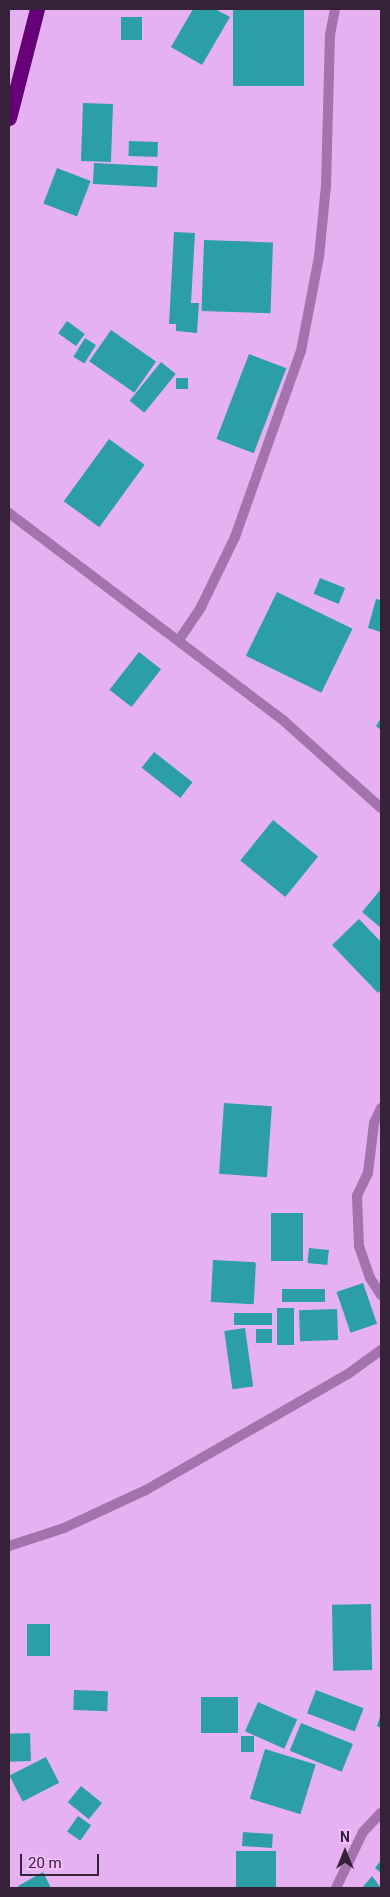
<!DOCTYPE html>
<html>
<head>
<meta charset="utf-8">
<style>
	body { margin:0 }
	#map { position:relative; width:390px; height:1897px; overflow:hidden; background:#e6b1f1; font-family:Roboto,sans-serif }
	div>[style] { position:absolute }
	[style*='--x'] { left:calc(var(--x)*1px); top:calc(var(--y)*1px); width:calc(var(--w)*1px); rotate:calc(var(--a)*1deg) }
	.building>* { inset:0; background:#2c9fa6; transform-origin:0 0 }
	.street>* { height:10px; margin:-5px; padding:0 5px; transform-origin:5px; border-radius:5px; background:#a373ad }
	.highway>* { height:15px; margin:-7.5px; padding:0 7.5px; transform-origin:7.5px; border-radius:7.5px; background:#670078 }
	span { translate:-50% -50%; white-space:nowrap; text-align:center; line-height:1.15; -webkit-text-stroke:5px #f3bdfe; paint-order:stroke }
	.frame { position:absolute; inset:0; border:10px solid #36213a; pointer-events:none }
	.north { position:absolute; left:320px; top:1827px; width:50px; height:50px; -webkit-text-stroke:4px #f3bdfe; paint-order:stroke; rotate:0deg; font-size:14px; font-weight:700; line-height:20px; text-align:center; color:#36213a }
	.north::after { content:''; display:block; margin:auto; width:18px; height:22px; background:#36213a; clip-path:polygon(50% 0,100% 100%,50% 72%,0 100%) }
	.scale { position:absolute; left:20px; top:1854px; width:79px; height:22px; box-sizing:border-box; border:2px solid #36213a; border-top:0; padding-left:6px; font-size:15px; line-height:18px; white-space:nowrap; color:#36213a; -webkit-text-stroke:4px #f3bdfe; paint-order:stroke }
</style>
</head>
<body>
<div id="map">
	<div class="building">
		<i style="clip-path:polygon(193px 9px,215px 9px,230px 17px,202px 65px,171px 47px)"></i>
		<i style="left:233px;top:9px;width:71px;height:77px"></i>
		<i style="left:121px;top:17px;width:21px;height:23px"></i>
		<i style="left:83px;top:103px;width:30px;height:58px;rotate:2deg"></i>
		<i style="left:129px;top:141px;width:29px;height:15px;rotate:2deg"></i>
		<i style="left:94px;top:163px;width:64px;height:21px;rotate:3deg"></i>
		<i style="left:57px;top:168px;width:36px;height:38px;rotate:21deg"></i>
		<i style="clip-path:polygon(174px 232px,195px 233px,191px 303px,199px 303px,197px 333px,176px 331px,176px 324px,169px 324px)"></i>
		<i style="left:204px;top:240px;width:69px;height:71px;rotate:2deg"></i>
		<i style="left:67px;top:321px;width:22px;height:15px;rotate:36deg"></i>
		<i style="left:111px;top:330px;width:55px;height:38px;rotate:35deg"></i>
		<i style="left:85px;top:338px;width:13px;height:22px;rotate:32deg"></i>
		<i style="left:249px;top:354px;width:40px;height:91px;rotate:21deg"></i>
		<i style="left:161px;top:362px;width:19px;height:50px;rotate:39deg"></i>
		<i style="left:176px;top:378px;width:12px;height:11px"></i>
		<i style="left:109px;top:439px;width:44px;height:77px;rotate:36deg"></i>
		<i style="left:320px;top:578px;width:27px;height:17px;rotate:22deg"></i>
		<i style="left:277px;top:592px;width:84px;height:71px;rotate:26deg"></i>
		<i style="clip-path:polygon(376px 599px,381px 600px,381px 632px,368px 628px)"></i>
		<i style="left:139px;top:652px;width:28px;height:48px;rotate:38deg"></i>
		<i style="clip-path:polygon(381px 718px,381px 730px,376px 726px)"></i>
		<i style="left:154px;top:752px;width:49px;height:20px;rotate:38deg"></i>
		<i style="left:273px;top:820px;width:58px;height:52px;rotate:39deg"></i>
		<i style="clip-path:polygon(381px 889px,381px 928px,362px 912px)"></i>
		<i style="clip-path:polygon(359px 919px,381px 942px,381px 990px,378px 993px,332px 945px)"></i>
		<i style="left:224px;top:1103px;width:48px;height:71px;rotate:4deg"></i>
		<i style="left:271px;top:1213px;width:32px;height:48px"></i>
		<i style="left:309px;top:1248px;width:20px;height:15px;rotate:6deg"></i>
		<i style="left:213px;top:1260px;width:43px;height:42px;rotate:3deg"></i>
		<i style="left:363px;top:1283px;width:43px;height:28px;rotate:71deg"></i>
		<i style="left:282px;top:1289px;width:43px;height:13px"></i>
		<i style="left:277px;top:1308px;width:17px;height:37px"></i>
		<i style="left:337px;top:1309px;width:31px;height:38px;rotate:88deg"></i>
		<i style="left:272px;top:1313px;width:12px;height:38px;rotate:90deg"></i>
		<i style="left:245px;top:1328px;width:59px;height:21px;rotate:82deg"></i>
		<i style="left:256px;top:1329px;width:16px;height:14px"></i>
		<i style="left:371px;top:1604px;width:66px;height:39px;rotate:89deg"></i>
		<i style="left:27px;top:1624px;width:23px;height:32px"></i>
		<i style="left:74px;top:1690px;width:34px;height:20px;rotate:2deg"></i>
		<i style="left:316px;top:1690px;width:51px;height:25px;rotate:21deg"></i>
		<i style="left:201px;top:1697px;width:37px;height:36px"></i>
		<i style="left:258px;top:1702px;width:43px;height:32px;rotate:24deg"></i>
		<i style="clip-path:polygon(381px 1714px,381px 1728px,377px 1726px)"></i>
		<i style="left:301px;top:1723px;width:56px;height:30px;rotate:22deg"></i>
		<i style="left:30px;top:1733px;width:28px;height:21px;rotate:88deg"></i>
		<i style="left:241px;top:1736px;width:13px;height:16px"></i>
		<i style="left:265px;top:1749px;width:53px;height:52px;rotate:17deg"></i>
		<i style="left:46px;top:1757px;width:29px;height:41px;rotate:63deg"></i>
		<i style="left:81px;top:1786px;width:27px;height:21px;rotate:39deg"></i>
		<i style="left:78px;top:1816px;width:16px;height:19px;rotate:35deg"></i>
		<i style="left:243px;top:1832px;width:30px;height:14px;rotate:4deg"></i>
		<i style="left:236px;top:1851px;width:40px;height:37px"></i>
		<i style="clip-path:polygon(381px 1860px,381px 1873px,375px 1868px)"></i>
		<i style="clip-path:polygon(43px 1872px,51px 1888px,19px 1888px,18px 1886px)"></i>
		<i style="clip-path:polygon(372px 1876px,381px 1888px,362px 1888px)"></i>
	</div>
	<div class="street">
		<i style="--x:9;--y:513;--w:345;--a:37.1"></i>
		<i style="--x:284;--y:721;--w:130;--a:41.9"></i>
		<i style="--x:179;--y:640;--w:40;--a:-56"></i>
		<i style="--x:201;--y:607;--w:78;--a:-64.1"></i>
		<i style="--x:235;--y:537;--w:197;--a:-70.5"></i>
		<i style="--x:301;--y:351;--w:96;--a:-79.2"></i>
		<i style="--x:319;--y:257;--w:71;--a:-84.4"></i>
		<i style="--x:326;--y:186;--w:151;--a:-88.5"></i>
		<i style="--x:330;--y:35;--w:26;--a:-79"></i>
		<i style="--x:381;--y:1108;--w:17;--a:115"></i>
		<i style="--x:374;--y:1123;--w:50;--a:96.8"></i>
		<i style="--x:368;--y:1173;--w:25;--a:116"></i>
		<i style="--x:357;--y:1196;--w:50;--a:87.7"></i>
		<i style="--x:359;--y:1246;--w:34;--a:71"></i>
		<i style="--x:370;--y:1278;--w:20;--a:57"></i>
		<i style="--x:9;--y:1546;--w:58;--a:-18.1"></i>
		<i style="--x:64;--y:1528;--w:90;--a:-24.9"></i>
		<i style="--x:146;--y:1490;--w:233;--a:-29.9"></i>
		<i style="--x:348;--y:1374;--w:41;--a:-36"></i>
		<i style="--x:336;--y:1888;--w:62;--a:-64.3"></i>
		<i style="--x:363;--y:1832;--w:26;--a:-47"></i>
	</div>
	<div class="highway">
		<i style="--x:9;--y:118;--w:113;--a:-75.6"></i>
	</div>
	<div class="frame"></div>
	<div class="north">N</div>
	<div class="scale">20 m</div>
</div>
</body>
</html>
